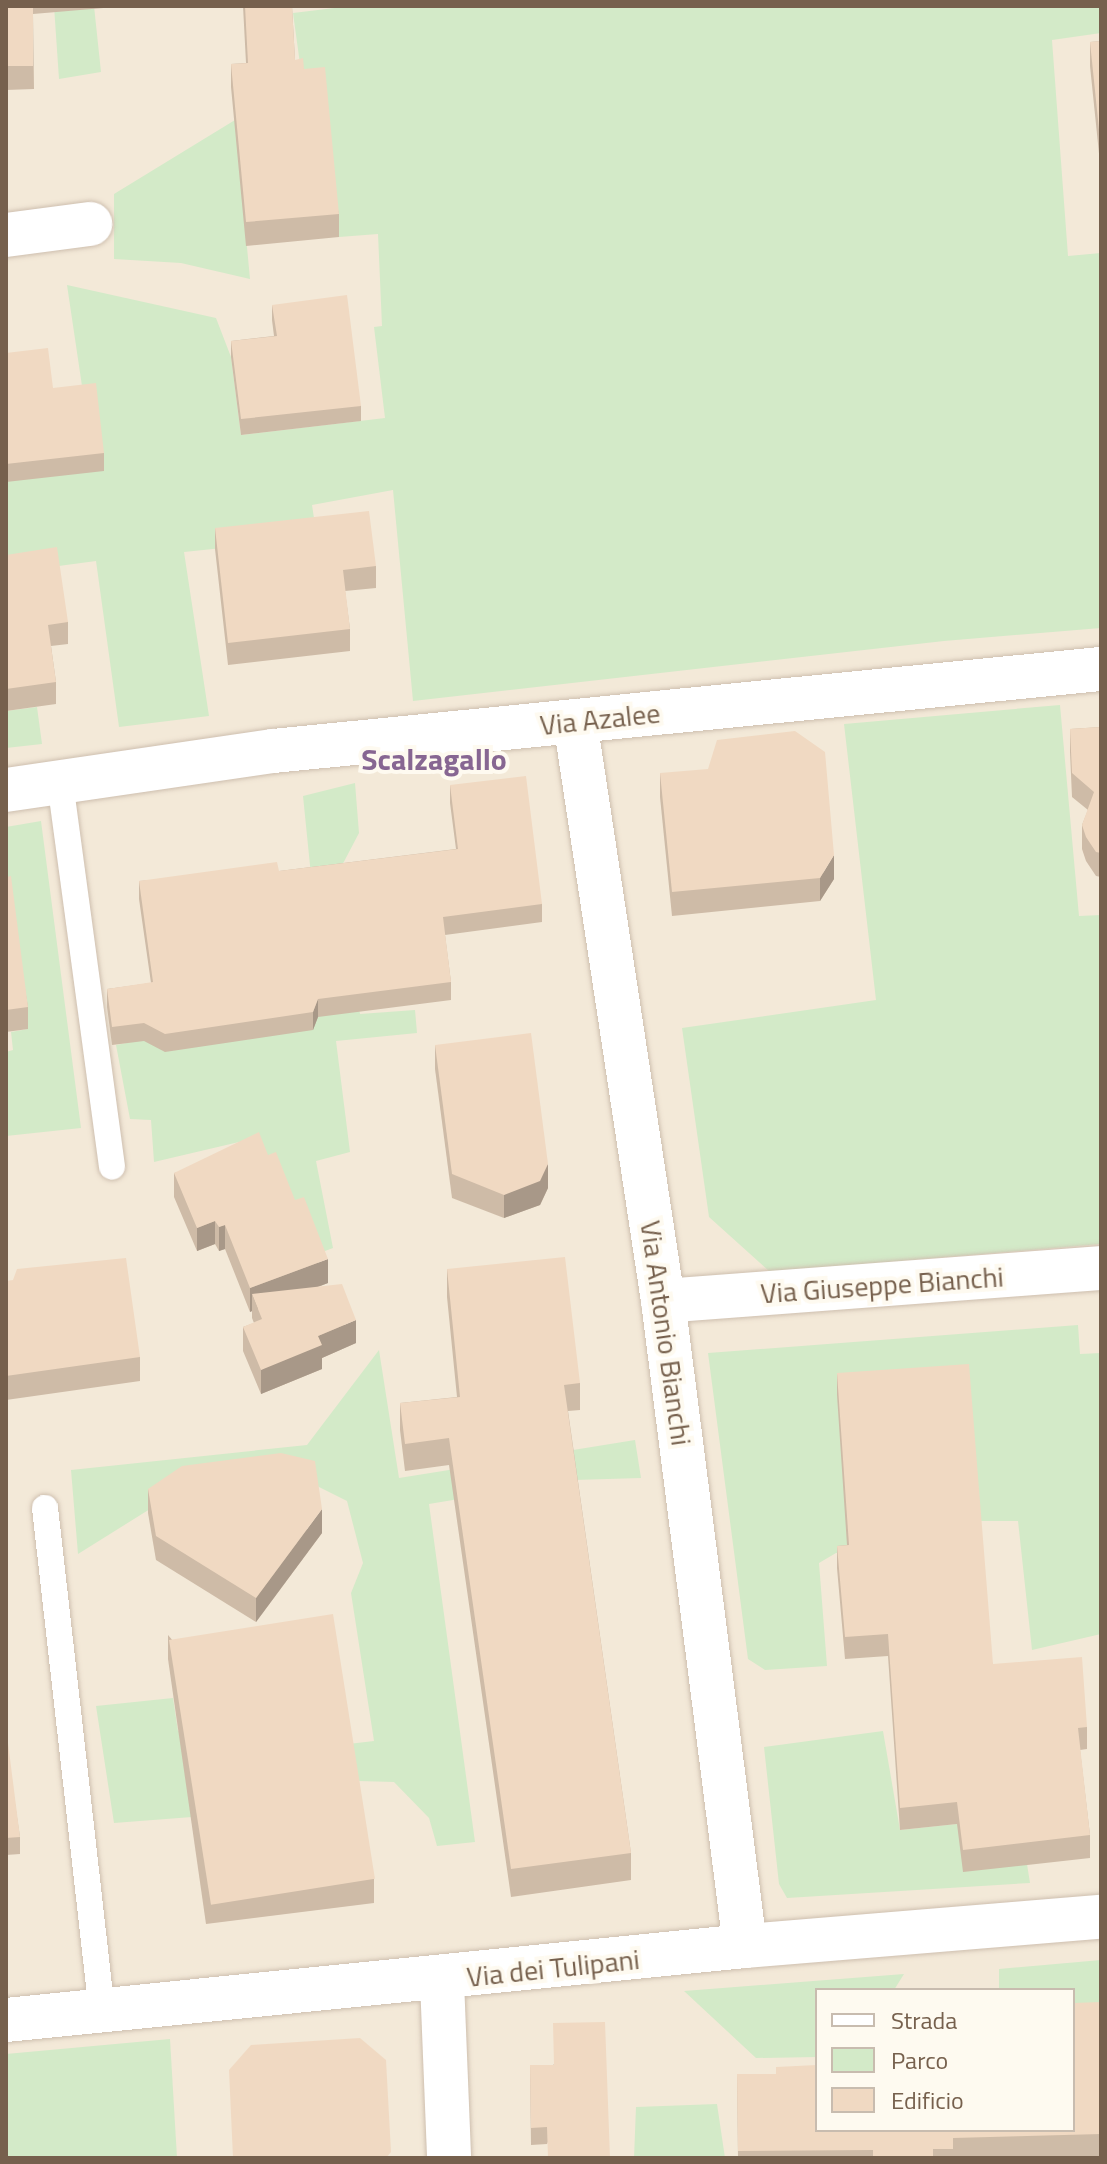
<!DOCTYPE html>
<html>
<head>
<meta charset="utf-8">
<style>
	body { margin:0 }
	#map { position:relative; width:1107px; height:2164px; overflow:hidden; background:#fcf6ea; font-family:"Titillium Web",sans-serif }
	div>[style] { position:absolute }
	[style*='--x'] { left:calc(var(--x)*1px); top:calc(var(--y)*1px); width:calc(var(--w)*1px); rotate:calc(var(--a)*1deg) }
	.residential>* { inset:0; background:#f3e9d8 }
	.green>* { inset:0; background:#d3eac8 }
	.roads { filter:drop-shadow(0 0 2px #cebfaf) drop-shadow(0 0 2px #cebfaf) }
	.lane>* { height:26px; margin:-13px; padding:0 13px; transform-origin:13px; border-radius:13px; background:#fff }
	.street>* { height:44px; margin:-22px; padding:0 22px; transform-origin:22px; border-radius:22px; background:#fff }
	.wall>* { inset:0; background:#cebba7 }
	.shaded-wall>* { inset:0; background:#a89888 }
	.building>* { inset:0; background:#f0d9c2; transform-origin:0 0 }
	span { translate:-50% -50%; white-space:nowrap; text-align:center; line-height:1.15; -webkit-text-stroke:8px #fefaf0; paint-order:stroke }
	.street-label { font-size:28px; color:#76604d }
	.neighbourhood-label { font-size:30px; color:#876692; font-weight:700 }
	.frame { position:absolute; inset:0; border:8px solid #76604d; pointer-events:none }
	.legend { position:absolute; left:815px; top:1988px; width:260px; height:144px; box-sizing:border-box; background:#fefaf0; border:2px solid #c8bcaf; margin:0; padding:10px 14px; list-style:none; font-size:24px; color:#76604d }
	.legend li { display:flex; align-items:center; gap:16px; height:40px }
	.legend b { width:40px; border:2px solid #c8bcaf }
</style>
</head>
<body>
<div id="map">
	<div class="residential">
		<i style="clip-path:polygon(evenodd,6px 6px,1101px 6px,1101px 2158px,6px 2158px,6px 6px,817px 1990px,1073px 1990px,1073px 2130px,817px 2130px,817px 1990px)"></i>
	</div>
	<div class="green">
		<i style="clip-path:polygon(54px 6px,94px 6px,101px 72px,59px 79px)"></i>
		<i style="clip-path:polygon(351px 6px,1101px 6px,1101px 33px,1052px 40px,1068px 256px,1101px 253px,1101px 628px,944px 641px,413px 701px,393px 490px,312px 505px,317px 538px,184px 552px,209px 716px,119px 727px,96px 561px,6px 573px,6px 482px,82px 386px,67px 285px,216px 318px,231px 357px,241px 435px,385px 418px,374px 327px,382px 326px,378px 234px,339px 237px,304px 93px,293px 13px)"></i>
		<i style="clip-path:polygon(235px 120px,250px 279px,181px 263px,114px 259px,114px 194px)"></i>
		<i style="clip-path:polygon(1060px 705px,1079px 916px,1101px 915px,1101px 1244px,770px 1272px,709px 1217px,682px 1028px,876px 1000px,844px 724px)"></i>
		<i style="clip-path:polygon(37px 707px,42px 744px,6px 748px,6px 711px)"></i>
		<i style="clip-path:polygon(355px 783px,359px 833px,337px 875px,360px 1014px,415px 1010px,417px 1033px,336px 1041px,350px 1152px,316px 1161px,333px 1248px,317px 1254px,239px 1142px,154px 1162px,151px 1120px,130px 1119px,116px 1045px,324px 1004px,303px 796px)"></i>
		<i style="clip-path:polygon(41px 821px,81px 1128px,6px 1136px,6px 1052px,13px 1050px,11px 1032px,28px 1029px,6px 899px,6px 827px)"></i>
		<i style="clip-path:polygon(1078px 1325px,1080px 1354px,1101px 1353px,1101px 1634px,1032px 1650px,1018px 1521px,977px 1521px,981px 1547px,836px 1553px,819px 1563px,827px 1666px,765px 1670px,748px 1659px,708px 1353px)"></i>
		<i style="clip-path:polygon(379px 1350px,399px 1478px,635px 1440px,641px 1478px,574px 1480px,429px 1504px,475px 1842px,437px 1846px,429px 1818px,394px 1782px,358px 1781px,192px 1817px,114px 1823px,96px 1706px,173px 1698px,178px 1731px,263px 1754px,374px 1741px,351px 1593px,363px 1563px,347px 1501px,315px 1485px,182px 1489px,78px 1554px,71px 1470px,307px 1445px)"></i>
		<i style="clip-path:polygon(883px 1731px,900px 1830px,957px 1824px,1027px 1864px,1030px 1883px,787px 1898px,779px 1884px,764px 1747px)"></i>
		<i style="clip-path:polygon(1101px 1960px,1101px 2025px,1073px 2025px,1073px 1990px,999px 1990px,999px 1969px)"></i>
		<i style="clip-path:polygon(904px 1974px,894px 1990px,817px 1990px,817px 2057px,756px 2058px,684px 1991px)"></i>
		<i style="clip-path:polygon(170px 2039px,177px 2158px,6px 2158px,6px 2054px)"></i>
		<i style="clip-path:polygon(717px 2104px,725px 2158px,634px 2158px,636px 2107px)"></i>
	</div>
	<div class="roads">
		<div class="lane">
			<i style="--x:60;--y:782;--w:388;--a:82.3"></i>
			<i style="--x:45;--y:1508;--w:507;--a:83.55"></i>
		</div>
		<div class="street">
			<i style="--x:6;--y:235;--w:85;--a:-7.5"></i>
			<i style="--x:575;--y:721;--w:587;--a:81.37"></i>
			<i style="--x:663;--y:1301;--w:650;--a:82.75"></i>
			<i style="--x:6;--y:790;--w:270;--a:-8.3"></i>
			<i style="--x:273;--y:751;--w:832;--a:-5.66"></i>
			<i style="--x:663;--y:1301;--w:439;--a:-4.3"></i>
			<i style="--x:442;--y:1981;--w:177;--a:87.7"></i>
			<i style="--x:6;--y:2020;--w:743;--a:-5.72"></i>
			<i style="--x:745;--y:1946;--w:357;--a:-4.7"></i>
		</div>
	</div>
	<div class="wall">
		<i style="clip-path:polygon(6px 6px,127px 6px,33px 14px,34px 89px,6px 90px)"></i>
		<i style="clip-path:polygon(243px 6px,292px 6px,295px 60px,304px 69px,339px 214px,339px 237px,246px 246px,231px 87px,231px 64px,246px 63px)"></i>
		<i style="clip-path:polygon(1101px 41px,1101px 173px,1090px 66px,1090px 42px)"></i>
		<i style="clip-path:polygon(272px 305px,361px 406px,361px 421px,241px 435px,231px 357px,231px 341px,274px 336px,272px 320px)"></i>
		<i style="clip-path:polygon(6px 353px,53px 388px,104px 453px,104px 471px,6px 482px)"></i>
		<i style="clip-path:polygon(215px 528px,376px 566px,376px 588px,345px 591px,350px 629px,350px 651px,228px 665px,215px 549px)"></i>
		<i style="clip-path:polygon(6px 555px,68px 622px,68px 644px,51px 646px,56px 682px,56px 704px,6px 711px)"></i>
		<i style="clip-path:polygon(1101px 727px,1101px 877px,1096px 876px,1086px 861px,1082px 849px,1082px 825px,1088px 810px,1072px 797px,1070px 752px,1070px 729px)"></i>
		<i style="clip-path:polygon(660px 773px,834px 879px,820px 901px,672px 916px,660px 797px)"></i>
		<i style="clip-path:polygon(450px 785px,542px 904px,542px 922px,445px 935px,451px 982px,451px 1000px,318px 1017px,313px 1030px,165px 1052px,144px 1041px,112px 1045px,107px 1007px,107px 989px,151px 983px,139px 899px,139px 881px,279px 871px,456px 849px,450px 803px)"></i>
		<i style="clip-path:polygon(6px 877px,28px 1007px,28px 1029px,6px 1032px)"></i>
		<i style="clip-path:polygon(435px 1045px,548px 1188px,540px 1205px,504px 1218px,452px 1198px,435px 1069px)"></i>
		<i style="clip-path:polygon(268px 1155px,328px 1283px,318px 1287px,356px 1343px,322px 1358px,322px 1369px,261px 1394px,243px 1351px,243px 1327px,254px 1323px,252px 1318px,252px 1311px,250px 1312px,225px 1249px,219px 1251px,215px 1244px,197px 1251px,174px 1197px,174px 1173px)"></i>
		<i style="clip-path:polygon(447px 1269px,580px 1383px,580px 1410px,568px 1411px,631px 1853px,631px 1880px,511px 1897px,449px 1465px,405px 1471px,400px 1430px,400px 1403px,457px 1397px,447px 1297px)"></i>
		<i style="clip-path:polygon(6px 1281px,140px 1357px,140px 1381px,6px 1400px)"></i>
		<i style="clip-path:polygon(837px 1373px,993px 1664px,1087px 1727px,1087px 1749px,1080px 1750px,1090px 1835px,1090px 1858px,963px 1872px,957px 1824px,900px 1830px,888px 1656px,845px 1659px,837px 1568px,837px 1546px,847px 1545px,837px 1395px)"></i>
		<i style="clip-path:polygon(148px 1489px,322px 1533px,256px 1622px,156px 1560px,148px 1513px)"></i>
		<i style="clip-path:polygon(168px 1635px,374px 1879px,374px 1903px,206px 1924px,168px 1659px)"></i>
		<i style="clip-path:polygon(6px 1744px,20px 1837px,20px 1854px,6px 1855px)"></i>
		<i style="clip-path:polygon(1101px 2002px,1101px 2157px,738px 2158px,737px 2074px,1073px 2130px)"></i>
		<i style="clip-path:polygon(605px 2022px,547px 2144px,531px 2145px,530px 2065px,553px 2065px)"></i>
	</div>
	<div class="shaded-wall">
		<i style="clip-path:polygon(834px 855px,834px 879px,820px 901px,820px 878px)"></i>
		<i style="clip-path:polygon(318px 999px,318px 1017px,313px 1030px,313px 1012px)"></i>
		<i style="clip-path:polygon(548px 1164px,548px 1188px,540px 1205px,504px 1218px,504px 1195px)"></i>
		<i style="clip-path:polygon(215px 1221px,215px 1244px,197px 1251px,197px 1228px)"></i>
		<i style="clip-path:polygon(225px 1225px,225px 1249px,219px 1251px,219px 1227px)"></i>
		<i style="clip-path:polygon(328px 1259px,328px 1283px,258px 1309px,252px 1294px,252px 1311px,250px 1312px,250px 1288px)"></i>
		<i style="clip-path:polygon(356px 1320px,356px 1343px,322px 1358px,322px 1369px,261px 1394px,261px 1370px,318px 1336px)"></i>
		<i style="clip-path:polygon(322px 1509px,322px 1533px,256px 1622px,256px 1598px)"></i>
	</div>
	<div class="building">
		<i style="left:6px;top:6px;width:27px;height:60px"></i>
		<i style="clip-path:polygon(245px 6px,292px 6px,295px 60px,303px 58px,304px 69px,325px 67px,339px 214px,246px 222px,231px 64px,248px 63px)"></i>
		<i style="clip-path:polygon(1101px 41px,1101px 149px,1090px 42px)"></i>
		<i style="clip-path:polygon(347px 295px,361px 406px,241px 419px,231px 341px,277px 336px,272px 305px)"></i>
		<i style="clip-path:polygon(48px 348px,53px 388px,96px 383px,104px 453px,6px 464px,6px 353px)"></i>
		<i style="clip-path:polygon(369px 511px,376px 566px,343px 570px,350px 629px,228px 643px,215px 528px)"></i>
		<i style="clip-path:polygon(57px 547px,68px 622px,48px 625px,56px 682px,6px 689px,6px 555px)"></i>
		<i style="clip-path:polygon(1101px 727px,1101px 853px,1096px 852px,1086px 837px,1082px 825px,1094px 792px,1072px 773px,1070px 729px)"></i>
		<i style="clip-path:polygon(795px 731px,825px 752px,834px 855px,820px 878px,672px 892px,660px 773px,708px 769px,717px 740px)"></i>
		<i style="clip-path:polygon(526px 776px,542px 904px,443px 917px,451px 982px,318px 999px,313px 1012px,165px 1034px,144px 1023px,112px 1027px,107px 989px,153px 982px,139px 881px,277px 862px,279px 871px,458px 849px,450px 785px)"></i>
		<i style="clip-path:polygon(11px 876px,28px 1007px,6px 1010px,6px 877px)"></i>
		<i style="clip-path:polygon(531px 1033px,548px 1164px,540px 1181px,504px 1195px,452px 1174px,435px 1045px)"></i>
		<i style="clip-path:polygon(259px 1132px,268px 1155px,276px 1152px,295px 1200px,304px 1197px,328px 1259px,250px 1288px,225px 1225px,219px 1227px,215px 1221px,197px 1228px,174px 1173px)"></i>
		<i style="clip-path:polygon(565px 1257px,580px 1383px,564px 1385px,631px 1853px,511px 1869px,449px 1438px,405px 1444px,400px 1403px,460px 1397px,447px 1269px)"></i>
		<i style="clip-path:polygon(126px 1258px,140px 1357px,6px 1376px,6px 1281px,13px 1280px,17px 1269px)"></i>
		<i style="clip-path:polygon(342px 1284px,356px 1320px,318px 1336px,322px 1345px,261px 1370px,243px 1327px,262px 1319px,252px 1294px)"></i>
		<i style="clip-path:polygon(969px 1364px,993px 1664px,1082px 1657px,1087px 1727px,1078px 1728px,1090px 1835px,963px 1850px,957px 1802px,900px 1808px,888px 1634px,845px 1637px,837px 1546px,849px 1545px,837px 1373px)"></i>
		<i style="clip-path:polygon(281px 1453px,315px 1461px,322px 1509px,256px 1598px,156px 1536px,148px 1489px,182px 1466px)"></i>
		<i style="left:333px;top:1614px;width:268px;height:166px;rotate:81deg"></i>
		<i style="clip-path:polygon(8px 1743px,20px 1837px,6px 1838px,6px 1744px)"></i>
		<i style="clip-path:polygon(1101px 2002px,1101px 2134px,953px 2138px,953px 2149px,933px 2149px,933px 2158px,873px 2158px,873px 2150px,738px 2151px,737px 2074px,776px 2074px,776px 2067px,817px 2065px,817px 2130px,1073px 2130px,1073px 2003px)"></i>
		<i style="clip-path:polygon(605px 2022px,610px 2158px,548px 2158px,547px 2127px,531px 2128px,530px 2065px,554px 2065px,553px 2023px)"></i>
		<i style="clip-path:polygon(360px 2038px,386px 2060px,391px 2152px,386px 2158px,233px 2158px,229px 2070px,251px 2045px)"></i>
	</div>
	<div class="street-label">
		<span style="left:600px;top:719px;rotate:-6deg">Via Azalee</span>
		<span style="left:882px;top:1285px;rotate:-4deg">Via Giuseppe Bianchi</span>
		<span style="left:666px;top:1333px;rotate:82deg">Via Antonio Bianchi</span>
		<span style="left:553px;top:1968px;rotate:-6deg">Via dei Tulipani</span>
	</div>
	<div class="neighbourhood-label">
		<span style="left:434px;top:759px">Scalzagallo</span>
	</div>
	<div class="frame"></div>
	<ul class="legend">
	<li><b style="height:10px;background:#fff"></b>Strada</li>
	<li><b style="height:22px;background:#d3eac8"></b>Parco</li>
	<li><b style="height:22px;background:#f0d9c2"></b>Edificio</li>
	</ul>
</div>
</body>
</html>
